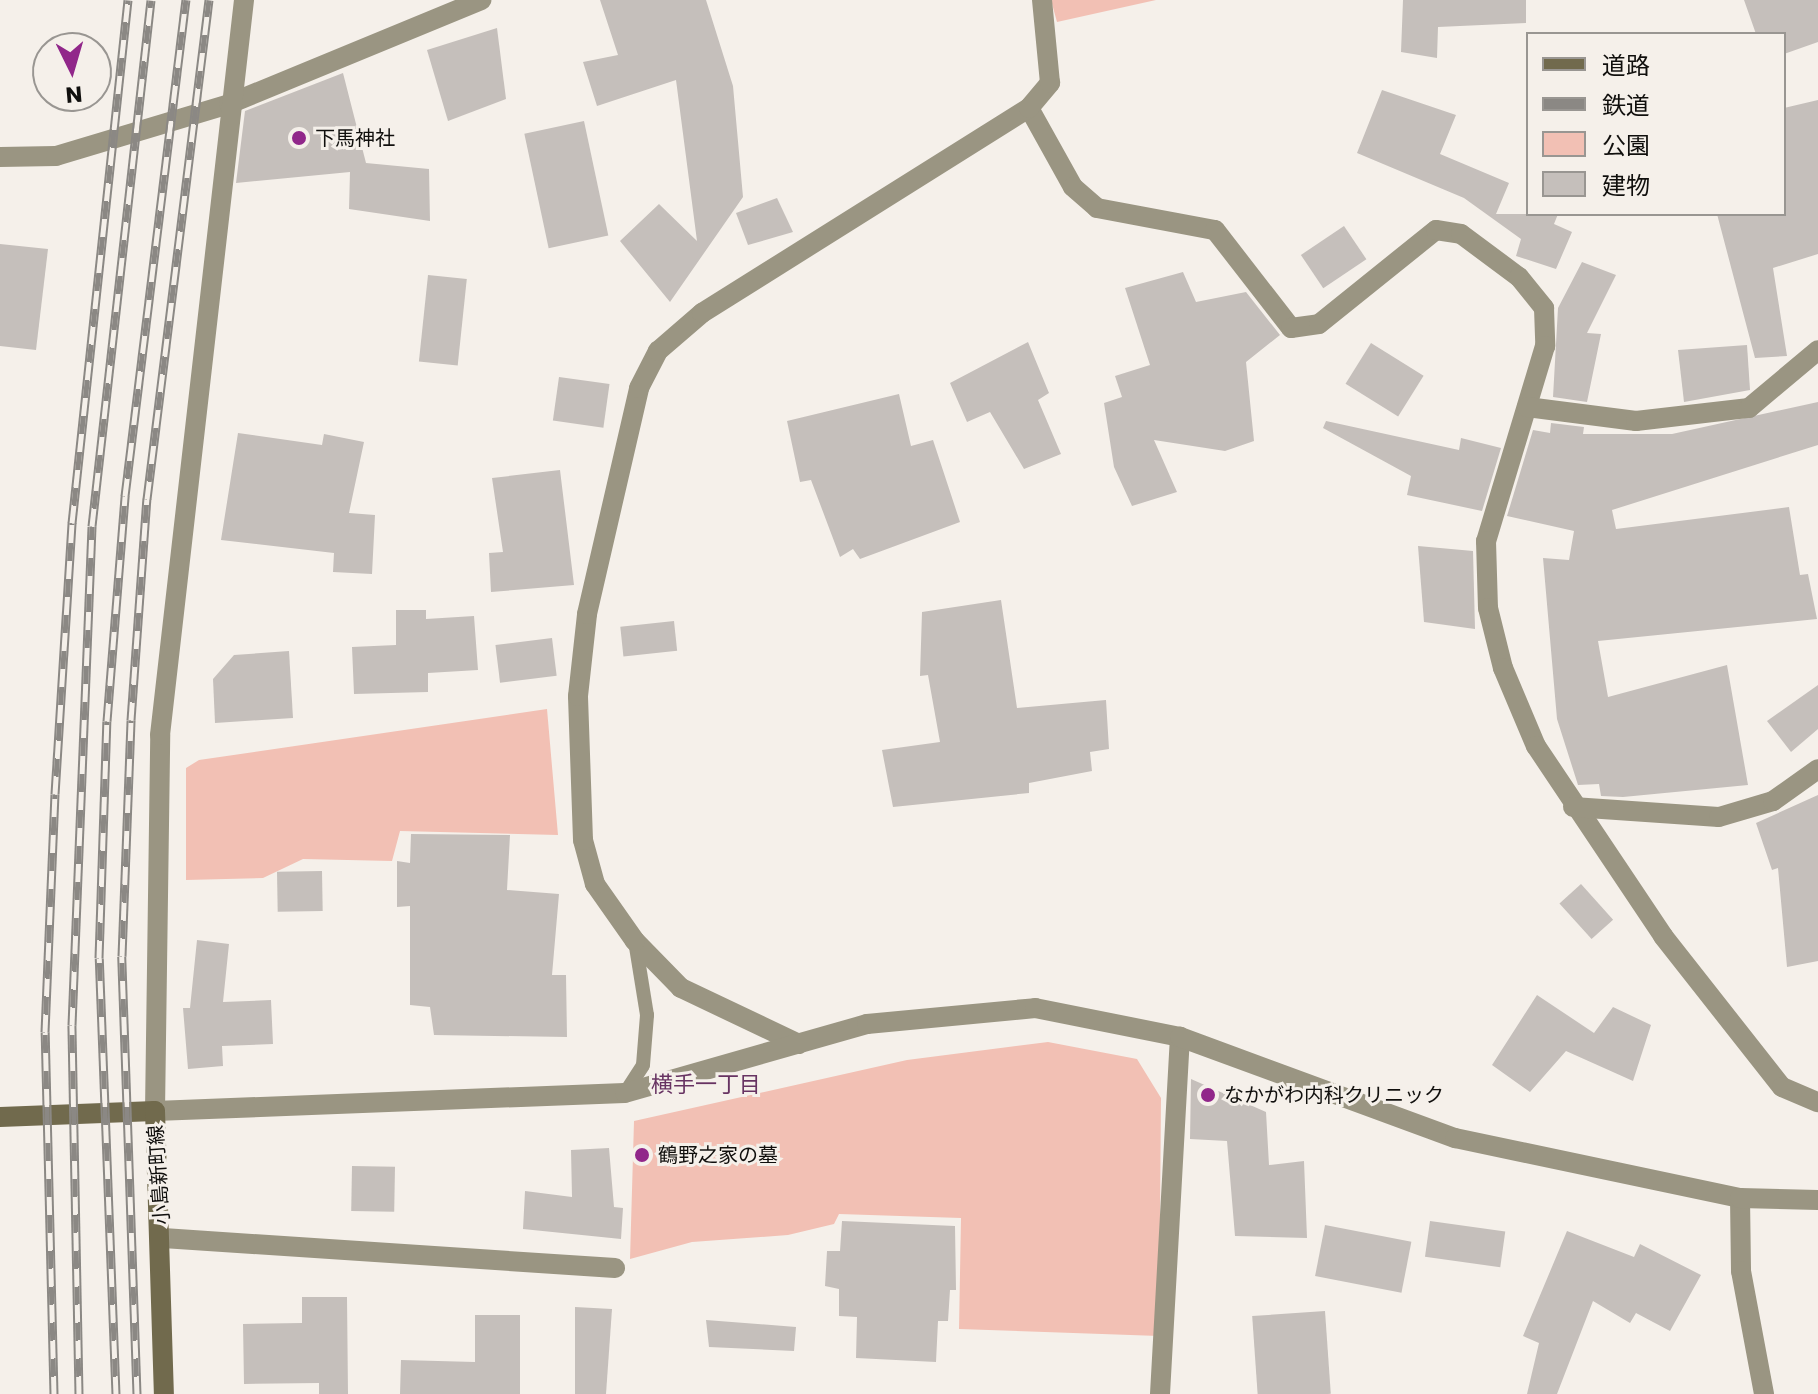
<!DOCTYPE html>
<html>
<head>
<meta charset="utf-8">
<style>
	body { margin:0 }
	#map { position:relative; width:1818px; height:1394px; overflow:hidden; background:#f5f0ea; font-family:Poppins,"Noto Sans JP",sans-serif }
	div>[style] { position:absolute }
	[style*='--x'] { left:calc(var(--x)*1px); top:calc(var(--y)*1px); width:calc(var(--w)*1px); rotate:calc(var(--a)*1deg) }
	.green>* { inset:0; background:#f2c0b4 }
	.building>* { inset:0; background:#c5bfbb; transform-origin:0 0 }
	.service>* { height:14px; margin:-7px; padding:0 7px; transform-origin:7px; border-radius:7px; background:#9a9582 }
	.minor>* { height:20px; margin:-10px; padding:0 10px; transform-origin:10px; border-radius:10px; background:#9a9582 }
	.tertiary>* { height:20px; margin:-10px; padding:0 10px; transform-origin:10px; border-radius:10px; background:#9a9582 }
	.secondary>* { height:20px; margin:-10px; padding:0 10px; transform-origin:10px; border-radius:10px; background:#716a4d }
	.rail>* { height:9px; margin-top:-4.5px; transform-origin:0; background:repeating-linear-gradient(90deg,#f5f0ea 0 18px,#8b8884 0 36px); box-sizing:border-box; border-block:2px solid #8b8884 }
	.dots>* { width:22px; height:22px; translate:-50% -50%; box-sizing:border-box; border:4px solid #f5f0ea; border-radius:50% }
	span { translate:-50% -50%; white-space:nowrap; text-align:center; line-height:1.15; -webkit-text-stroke:6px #f5f0ea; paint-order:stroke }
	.poi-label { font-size:20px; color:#100f0d }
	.left { translate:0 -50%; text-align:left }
	.street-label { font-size:20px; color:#100f0d }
	.neighbourhood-label { font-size:22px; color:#673362 }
	.legend { position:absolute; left:1526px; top:32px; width:260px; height:184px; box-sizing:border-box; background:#f5f0ea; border:2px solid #999692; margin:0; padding:10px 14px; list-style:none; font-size:24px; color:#100f0d }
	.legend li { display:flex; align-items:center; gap:16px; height:40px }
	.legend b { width:40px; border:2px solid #999692 }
	.north { position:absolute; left:32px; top:32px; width:80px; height:80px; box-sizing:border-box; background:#f5f0ea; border:2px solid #999692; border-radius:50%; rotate:175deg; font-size:22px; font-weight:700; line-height:32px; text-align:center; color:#100f0d }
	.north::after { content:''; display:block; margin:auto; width:28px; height:36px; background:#91278a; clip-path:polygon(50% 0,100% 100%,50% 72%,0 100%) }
</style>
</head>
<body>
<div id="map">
	<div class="green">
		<i style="clip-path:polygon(1051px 0,1156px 0,1057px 22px)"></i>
		<i style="clip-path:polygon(547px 709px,558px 835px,400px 831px,392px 861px,303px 859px,263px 878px,186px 880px,186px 768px,199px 760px)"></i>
		<i style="clip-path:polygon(1048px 1042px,1137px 1059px,1161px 1098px,1159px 1336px,959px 1329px,961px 1218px,839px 1214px,834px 1224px,788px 1235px,692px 1242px,630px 1259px,634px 1121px,907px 1060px)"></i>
	</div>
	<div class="building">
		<i style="clip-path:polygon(600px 0,706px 0,733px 86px,743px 197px,670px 302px,620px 241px,659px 204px,697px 241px,676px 80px,597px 106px,583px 62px,618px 55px)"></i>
		<i style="clip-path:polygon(1403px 0,1526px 0,1526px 23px,1438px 27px,1437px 58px,1401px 52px)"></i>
		<i style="clip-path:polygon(1744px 0,1818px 0,1818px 42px,1784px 54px,1784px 34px,1756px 34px)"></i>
		<i style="clip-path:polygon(497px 28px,506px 99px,448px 121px,427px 50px)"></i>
		<i style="clip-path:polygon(343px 73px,366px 163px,429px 169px,430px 221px,349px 209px,350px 172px,236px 183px,245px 111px)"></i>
		<i style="clip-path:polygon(1382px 90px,1456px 115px,1440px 154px,1509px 183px,1496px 214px,1558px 214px,1554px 224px,1572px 232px,1556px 269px,1516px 256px,1521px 239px,1464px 198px,1357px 153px)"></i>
		<i style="clip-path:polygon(1818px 100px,1818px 254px,1773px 268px,1787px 356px,1755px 358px,1717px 214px,1784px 214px,1784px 108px)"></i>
		<i style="left:584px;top:121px;width:117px;height:61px;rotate:78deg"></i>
		<i style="clip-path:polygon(777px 198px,793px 232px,748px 245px,736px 213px)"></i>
		<i style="left:1344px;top:226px;width:40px;height:52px;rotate:56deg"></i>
		<i style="clip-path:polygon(0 244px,48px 249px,36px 350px,0 346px)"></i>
		<i style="clip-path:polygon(1582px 262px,1616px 275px,1587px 333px,1601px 334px,1587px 402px,1553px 397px,1558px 308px)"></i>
		<i style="clip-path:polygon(1183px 272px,1196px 302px,1246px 292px,1280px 335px,1246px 362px,1254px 441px,1225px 451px,1154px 440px,1177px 492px,1132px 506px,1114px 467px,1104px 403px,1122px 397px,1115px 376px,1150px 365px,1125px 288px)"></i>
		<i style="left:428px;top:275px;width:39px;height:87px;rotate:6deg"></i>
		<i style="clip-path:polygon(1028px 342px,1049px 393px,1038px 400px,1061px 454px,1024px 469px,990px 412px,967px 422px,950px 383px)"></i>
		<i style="left:1371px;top:343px;width:62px;height:48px;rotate:32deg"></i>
		<i style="clip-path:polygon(1747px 345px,1750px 390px,1684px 402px,1678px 350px)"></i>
		<i style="left:559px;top:377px;width:51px;height:44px;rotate:8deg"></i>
		<i style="clip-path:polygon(899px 394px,911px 446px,933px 440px,960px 522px,860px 559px,853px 549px,840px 557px,811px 480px,800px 482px,787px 421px)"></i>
		<i style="clip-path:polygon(1818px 402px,1818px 445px,1612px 510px,1616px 529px,1789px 507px,1800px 575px,1808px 574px,1817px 619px,1598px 641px,1608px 697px,1727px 665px,1748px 785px,1623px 797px,1601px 796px,1599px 784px,1578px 785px,1557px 719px,1543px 558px,1569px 560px,1574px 531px,1507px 516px,1533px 430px,1550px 433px,1551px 423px,1584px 427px,1583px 434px,1672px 434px)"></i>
		<i style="clip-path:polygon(1326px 421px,1459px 450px,1461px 438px,1501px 448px,1482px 511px,1407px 495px,1411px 476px,1323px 428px)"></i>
		<i style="clip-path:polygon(238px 433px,322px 445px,324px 434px,364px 442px,349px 513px,375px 515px,372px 574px,333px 572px,334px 553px,221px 540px)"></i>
		<i style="clip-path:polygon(560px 470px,574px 585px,491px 592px,489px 553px,503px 552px,492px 478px)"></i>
		<i style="clip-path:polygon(1418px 546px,1473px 551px,1475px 629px,1424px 622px)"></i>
		<i style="clip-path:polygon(1001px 600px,1017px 708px,1106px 700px,1109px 749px,1090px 752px,1092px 771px,1029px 783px,1029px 793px,893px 807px,882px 750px,940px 742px,928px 675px,920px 676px,922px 612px)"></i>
		<i style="clip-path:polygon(396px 610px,426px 610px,426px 619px,474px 616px,478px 670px,428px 673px,428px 692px,354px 694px,352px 647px,396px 645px)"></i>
		<i style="left:674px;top:621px;width:30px;height:54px;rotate:84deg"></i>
		<i style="left:552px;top:638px;width:38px;height:57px;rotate:83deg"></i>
		<i style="clip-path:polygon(289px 651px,293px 718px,215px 723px,213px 679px,234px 655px)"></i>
		<i style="clip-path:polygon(1818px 685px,1818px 729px,1791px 752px,1767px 721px)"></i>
		<i style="clip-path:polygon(1818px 795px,1818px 961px,1787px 967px,1778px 868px,1772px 870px,1756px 823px)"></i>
		<i style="clip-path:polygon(411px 834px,510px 835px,507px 890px,559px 894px,552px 975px,566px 975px,567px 1037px,434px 1035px,430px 1007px,410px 1005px,410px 906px,397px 907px,397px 861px,410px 863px)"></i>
		<i style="left:322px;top:871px;width:40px;height:45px;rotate:89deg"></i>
		<i style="left:1581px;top:884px;width:48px;height:29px;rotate:48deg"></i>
		<i style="clip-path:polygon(197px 940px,229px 944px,223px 1002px,271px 1000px,273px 1044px,222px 1046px,223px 1066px,188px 1069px,183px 1008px,190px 1008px)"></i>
		<i style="clip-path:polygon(1537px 995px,1594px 1033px,1613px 1007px,1651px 1025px,1633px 1081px,1566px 1051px,1530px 1092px,1492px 1065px)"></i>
		<i style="clip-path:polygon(1191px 1079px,1266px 1112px,1269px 1165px,1304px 1161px,1307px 1238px,1235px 1236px,1227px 1141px,1190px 1139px)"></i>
		<i style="clip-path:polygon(609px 1148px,614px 1207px,623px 1208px,621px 1239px,523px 1229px,525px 1191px,572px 1197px,571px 1150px)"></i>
		<i style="left:352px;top:1166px;width:43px;height:45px;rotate:1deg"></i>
		<i style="clip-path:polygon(842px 1221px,955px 1226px,956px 1290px,950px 1290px,948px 1321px,938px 1321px,936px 1362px,856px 1358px,857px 1317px,839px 1316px,839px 1289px,825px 1286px,827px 1251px,840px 1251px)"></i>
		<i style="left:1430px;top:1221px;width:76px;height:36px;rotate:8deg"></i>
		<i style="left:1325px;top:1225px;width:88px;height:52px;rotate:11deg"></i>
		<i style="clip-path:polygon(1567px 1231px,1634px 1257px,1640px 1244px,1701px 1275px,1670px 1331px,1636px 1313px,1630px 1323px,1593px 1301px,1557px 1394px,1527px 1394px,1539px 1343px,1523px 1336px)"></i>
		<i style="clip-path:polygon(302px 1297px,347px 1297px,348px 1394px,319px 1394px,319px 1383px,244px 1384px,243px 1324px,302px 1323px)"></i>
		<i style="clip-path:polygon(575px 1307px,612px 1309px,606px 1394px,575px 1394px)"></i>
		<i style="left:1325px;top:1311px;width:83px;height:73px;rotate:86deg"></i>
		<i style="clip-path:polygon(475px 1315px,520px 1315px,520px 1394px,400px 1394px,401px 1360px,475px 1362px)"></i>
		<i style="clip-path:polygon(706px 1320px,796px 1327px,794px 1351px,709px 1347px)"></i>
	</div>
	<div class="service">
		<i style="--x:625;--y:1093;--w:33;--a:-57"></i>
		<i style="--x:643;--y:1065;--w:50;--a:-85.4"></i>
		<i style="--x:647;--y:1015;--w:75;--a:-99.2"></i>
	</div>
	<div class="minor">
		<i style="--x:1029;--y:108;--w:90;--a:60.9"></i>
		<i style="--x:1073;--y:187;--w:32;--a:41"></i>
		<i style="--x:1097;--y:208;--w:120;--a:10.6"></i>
		<i style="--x:1215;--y:230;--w:124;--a:52.2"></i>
		<i style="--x:1291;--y:328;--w:28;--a:-8"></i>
		<i style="--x:1319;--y:324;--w:150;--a:-38.8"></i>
		<i style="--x:1436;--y:230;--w:25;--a:9"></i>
		<i style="--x:1461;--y:234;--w:72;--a:36.6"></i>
		<i style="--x:1519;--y:277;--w:40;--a:51"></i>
		<i style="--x:1544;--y:308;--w:38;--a:88"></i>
		<i style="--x:1545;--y:346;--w:204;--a:106.8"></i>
		<i style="--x:1486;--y:541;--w:67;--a:88.3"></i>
		<i style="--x:1488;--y:608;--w:62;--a:76"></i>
		<i style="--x:1503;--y:668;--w:85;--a:67.1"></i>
		<i style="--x:1536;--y:746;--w:229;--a:56.2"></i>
		<i style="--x:1663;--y:936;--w:192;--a:51.8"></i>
		<i style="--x:1782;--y:1087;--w:39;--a:23"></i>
		<i style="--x:0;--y:157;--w:56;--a:-1"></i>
		<i style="--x:56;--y:156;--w:181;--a:-16.7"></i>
		<i style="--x:229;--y:104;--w:273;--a:-22.4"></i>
		<i style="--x:1527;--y:407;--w:110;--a:7.3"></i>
		<i style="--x:1636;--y:421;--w:114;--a:-6.6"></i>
		<i style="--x:1749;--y:408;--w:90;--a:-40"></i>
		<i style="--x:1573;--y:807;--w:146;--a:3.9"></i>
		<i style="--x:1719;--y:817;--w:56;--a:-16.5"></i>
		<i style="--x:1773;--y:801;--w:55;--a:-35.4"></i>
		<i style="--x:799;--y:1044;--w:131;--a:-154.6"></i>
		<i style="--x:681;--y:988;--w:66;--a:-134.4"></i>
		<i style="--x:635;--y:941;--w:70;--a:-125.1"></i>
		<i style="--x:595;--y:884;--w:46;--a:-105.3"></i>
		<i style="--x:583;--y:840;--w:144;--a:-92"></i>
		<i style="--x:578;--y:696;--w:82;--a:-83.7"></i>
		<i style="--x:587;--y:614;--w:232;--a:-77"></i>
		<i style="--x:639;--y:388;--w:42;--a:-62.8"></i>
		<i style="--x:658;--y:351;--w:58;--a:-40.8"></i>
		<i style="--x:702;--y:313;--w:386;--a:-32.1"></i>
		<i style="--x:1029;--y:108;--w:33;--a:-50"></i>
		<i style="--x:1050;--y:83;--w:83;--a:-95.5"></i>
		<i style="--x:155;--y:1111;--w:376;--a:-89.2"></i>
		<i style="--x:160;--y:735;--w:740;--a:-83.48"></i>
		<i style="--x:1740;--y:1198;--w:73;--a:89.2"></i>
		<i style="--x:1741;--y:1271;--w:125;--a:79.4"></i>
		<i style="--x:163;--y:1238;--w:453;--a:3.8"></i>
		<i style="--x:1160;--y:1394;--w:358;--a:-86.8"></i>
	</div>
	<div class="tertiary">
		<i style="--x:155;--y:1111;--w:470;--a:-2.2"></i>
		<i style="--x:625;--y:1093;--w:252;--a:-15.9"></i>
		<i style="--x:867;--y:1024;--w:169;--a:-5.4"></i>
		<i style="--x:1035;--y:1008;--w:148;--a:11.3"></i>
		<i style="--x:1180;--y:1037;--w:293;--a:20.2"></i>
		<i style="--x:1455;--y:1138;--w:291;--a:11.9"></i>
		<i style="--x:1740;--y:1198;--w:78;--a:1.5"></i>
	</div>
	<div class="secondary">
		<i style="--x:0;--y:1117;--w:155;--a:-2.2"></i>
		<i style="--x:155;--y:1111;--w:283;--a:88.2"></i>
	</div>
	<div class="rail">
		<i style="--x:54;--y:1394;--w:362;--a:-91.4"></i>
		<i style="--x:45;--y:1032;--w:238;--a:-87.6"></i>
		<i style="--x:55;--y:794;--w:272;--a:-86.4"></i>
		<i style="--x:72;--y:523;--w:526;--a:-83.89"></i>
		<i style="--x:79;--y:1394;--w:369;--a:-91.1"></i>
		<i style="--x:72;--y:1025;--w:499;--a:-87.7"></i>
		<i style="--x:92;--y:526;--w:529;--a:-83.6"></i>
		<i style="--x:116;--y:1394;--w:436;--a:-92.2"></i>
		<i style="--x:99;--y:958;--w:237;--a:-88.1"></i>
		<i style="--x:107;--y:721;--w:226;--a:-85.4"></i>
		<i style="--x:125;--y:496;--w:500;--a:-83"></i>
		<i style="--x:137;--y:1394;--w:438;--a:-92"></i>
		<i style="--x:122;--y:956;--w:236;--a:-87.8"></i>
		<i style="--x:131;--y:720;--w:222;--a:-85.9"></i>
		<i style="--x:147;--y:499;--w:503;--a:-82.92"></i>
	</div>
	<div class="dots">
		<i style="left:299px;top:138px;background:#91278a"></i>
		<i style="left:1208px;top:1095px;background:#91278a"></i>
		<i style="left:642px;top:1155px;background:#91278a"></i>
	</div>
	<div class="poi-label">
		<span class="left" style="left:315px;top:138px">下馬神社</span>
		<span class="left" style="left:1224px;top:1095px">なかがわ内科クリニック</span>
		<span class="left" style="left:658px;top:1155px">鶴野之家の墓</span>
	</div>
	<div class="street-label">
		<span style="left:159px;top:1175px;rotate:-94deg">小島新町線</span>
	</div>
	<div class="neighbourhood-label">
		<span style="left:706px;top:1085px">横手一丁目</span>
	</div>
	<ul class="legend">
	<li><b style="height:10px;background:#716a4d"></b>道路</li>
	<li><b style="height:10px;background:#8b8884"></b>鉄道</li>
	<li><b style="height:22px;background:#f2c0b4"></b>公園</li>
	<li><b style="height:22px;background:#c5bfbb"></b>建物</li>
	</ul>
	<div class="north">N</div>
</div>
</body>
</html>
